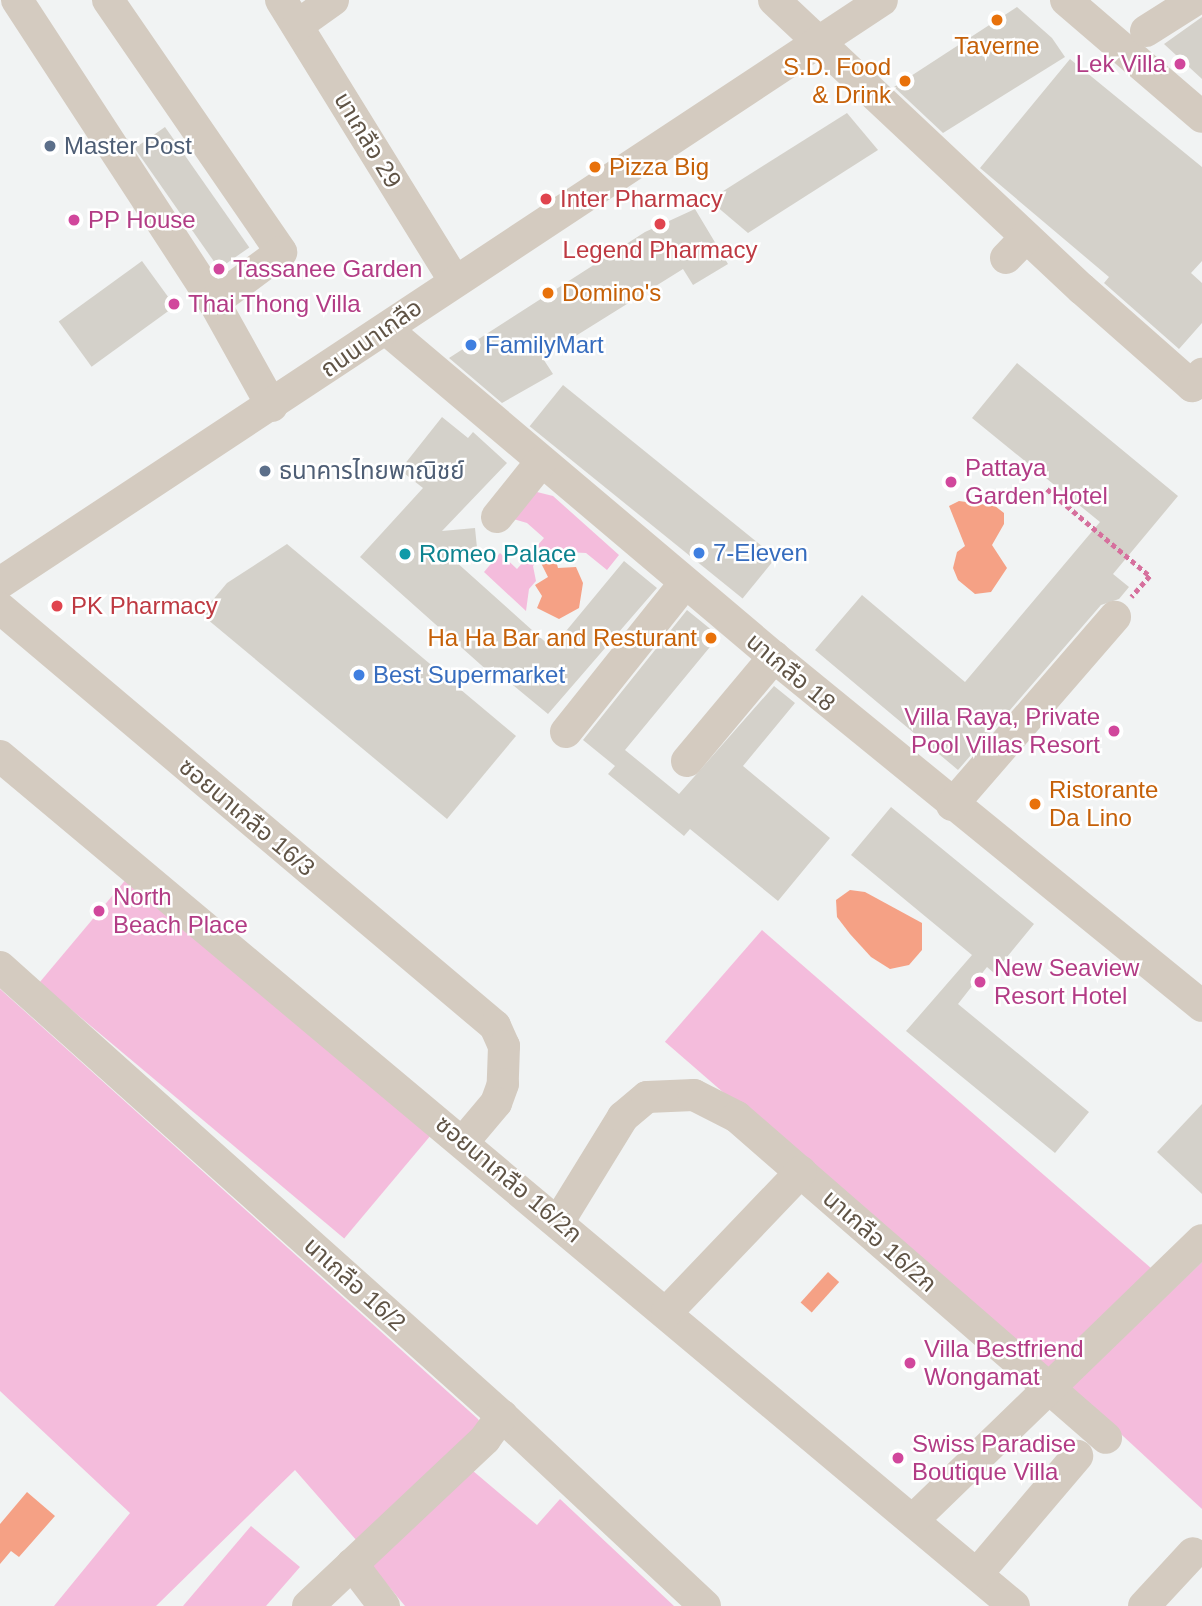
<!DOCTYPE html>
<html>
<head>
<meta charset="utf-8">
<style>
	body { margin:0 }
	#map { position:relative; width:1202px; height:1606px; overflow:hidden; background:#f1f3f3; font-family:Helvetica,"Noto Sans Thai",sans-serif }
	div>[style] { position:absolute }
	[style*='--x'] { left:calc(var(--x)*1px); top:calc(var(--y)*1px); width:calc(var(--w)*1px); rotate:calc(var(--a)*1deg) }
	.green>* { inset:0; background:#f4bcdc; transform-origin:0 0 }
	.water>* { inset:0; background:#f5a185; transform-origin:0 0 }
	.building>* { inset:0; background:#d4d1ca; transform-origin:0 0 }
	.path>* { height:4.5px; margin-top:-2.25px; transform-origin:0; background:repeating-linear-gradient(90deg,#d6709d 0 5px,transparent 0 8.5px) }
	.minor>* { height:32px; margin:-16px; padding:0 16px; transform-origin:16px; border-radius:16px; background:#d4cbc0 }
	.dots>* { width:19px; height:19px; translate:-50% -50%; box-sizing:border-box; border:4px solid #fff; border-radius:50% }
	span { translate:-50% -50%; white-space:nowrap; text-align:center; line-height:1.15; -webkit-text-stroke:5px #fff; paint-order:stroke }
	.food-label { font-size:24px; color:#c56008 }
	.right { translate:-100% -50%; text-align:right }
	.left { translate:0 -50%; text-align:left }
	.hotel-label { font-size:24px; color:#b23c85 }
	.street-label { font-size:24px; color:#605446 }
	.service-label { font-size:24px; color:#4e5e75 }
	.health-label { font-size:24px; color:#be3a42 }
	.shop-label { font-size:24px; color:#366cbe }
	.culture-label { font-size:24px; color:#0d838f }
</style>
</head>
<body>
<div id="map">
	<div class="green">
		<i style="clip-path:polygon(537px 492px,553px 496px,619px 555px,607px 570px,586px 553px,545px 551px,533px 566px,536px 581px,529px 589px,526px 611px,484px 572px,500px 553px,517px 569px,544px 538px,527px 523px,510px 518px)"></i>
		<i style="left:128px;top:877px;width:398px;height:138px;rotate:40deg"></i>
		<i style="left:762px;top:930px;width:518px;height:148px;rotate:41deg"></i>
		<i style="clip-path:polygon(0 989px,478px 1419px,482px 1426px,357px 1541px,295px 1470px,156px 1606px,54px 1606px,130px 1513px,0 1391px)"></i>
		<i style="clip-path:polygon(1202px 1262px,1202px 1509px,1070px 1387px)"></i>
		<i style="clip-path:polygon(466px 1465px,537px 1525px,560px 1499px,674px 1606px,405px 1606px,367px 1560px)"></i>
		<i style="clip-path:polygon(251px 1526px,300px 1567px,266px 1606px,183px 1606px)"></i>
	</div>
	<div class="water">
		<i style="clip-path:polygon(959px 501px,995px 506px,1004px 513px,1004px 524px,992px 545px,1007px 568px,991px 592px,975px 594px,958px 580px,953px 568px,957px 552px,965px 546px,949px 506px)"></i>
		<i style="clip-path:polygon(555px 557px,558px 568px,576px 567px,583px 583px,579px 608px,559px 619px,537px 608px,542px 596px,535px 585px,548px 577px,541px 563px)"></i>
		<i style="clip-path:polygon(850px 890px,865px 892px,922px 923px,922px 950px,909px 965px,890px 969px,871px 957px,850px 934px,837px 917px,836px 900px)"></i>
		<i style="left:828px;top:1272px;width:15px;height:41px;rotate:42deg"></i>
		<i style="clip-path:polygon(27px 1492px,55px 1516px,19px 1557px,11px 1551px,0 1564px,0 1524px)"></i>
	</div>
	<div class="building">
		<i style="clip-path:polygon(1017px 7px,1052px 38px,1065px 57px,943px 133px,894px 87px)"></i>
		<i style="clip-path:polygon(1202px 17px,1202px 79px,1164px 44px)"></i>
		<i style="clip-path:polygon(1070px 59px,1202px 167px,1202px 261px,1191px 273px,1202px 283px,1202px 323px,1179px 349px,1104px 283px,1109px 277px,980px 168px)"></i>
		<i style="clip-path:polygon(847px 113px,878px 150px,748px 233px,709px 200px)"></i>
		<i style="left:165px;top:127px;width:147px;height:37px;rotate:55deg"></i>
		<i style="clip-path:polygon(695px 209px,728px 264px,693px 285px,683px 269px,542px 357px,553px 374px,502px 403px,449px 358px,645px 232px)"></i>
		<i style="left:142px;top:261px;width:56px;height:103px;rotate:54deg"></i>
		<i style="clip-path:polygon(1017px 363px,1178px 496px,1113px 574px,1129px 587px,1119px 599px,1101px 605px,958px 770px,815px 650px,862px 595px,965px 682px,1100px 522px,972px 418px)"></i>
		<i style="left:563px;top:385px;width:274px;height:53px;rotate:39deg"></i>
		<i style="clip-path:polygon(442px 417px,468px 438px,473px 432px,507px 463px,442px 531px,475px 528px,477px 548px,445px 552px,552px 648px,624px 561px,657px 588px,548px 714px,503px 677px,499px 681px,360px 557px,423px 488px,400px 470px)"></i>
		<i style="clip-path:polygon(287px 544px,516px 736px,447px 819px,201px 614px,227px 583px)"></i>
		<i style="clip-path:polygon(687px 610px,719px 636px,625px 750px,679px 794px,774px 686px,795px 703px,743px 766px,830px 838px,778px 901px,690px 829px,684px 836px,608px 774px,615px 766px,583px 740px)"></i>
		<i style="clip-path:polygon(891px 807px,1034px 924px,994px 973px,987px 967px,958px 1004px,1089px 1112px,1055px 1153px,906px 1031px,972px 955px,851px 855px)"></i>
		<i style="clip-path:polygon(1202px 1104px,1202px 1194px,1157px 1152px)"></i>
	</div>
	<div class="path">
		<i style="--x:1047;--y:489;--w:135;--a:40.2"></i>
		<i style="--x:1150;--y:576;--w:28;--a:131"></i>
	</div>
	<div class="minor">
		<i style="--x:17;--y:0;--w:361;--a:56.9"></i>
		<i style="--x:214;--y:302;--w:119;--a:60.9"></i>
		<i style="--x:108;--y:0;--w:306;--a:55.5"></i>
		<i style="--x:281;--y:252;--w:84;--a:143.3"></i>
		<i style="--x:281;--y:0;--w:329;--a:58.3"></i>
		<i style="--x:774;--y:0;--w:422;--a:43.2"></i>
		<i style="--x:1082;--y:289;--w:147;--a:41.4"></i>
		<i style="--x:1192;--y:386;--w:16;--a:-50"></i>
		<i style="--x:1066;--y:0;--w:179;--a:40.7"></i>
		<i style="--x:298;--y:25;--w:43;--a:-35.5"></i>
		<i style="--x:1146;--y:31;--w:58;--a:-32.3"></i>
		<i style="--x:1006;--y:258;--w:29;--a:-46"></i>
		<i style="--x:386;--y:329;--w:508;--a:40.21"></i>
		<i style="--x:774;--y:657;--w:552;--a:39.19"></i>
		<i style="--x:497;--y:517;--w:70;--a:-51.3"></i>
		<i style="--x:0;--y:583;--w:1057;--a:-33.46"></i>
		<i style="--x:0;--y:608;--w:648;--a:40.18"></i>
		<i style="--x:495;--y:1026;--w:22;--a:66"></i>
		<i style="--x:504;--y:1046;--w:38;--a:92"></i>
		<i style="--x:503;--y:1084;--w:20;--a:110"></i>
		<i style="--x:496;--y:1103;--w:50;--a:130.1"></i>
		<i style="--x:566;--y:732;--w:191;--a:-51.4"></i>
		<i style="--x:0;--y:756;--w:1323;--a:39.97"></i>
		<i style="--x:687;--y:761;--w:136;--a:-50.1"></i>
		<i style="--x:952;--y:805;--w:249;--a:-49.1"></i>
		<i style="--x:0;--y:967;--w:674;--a:41.81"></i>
		<i style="--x:502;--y:1416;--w:278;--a:43.1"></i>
		<i style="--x:559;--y:1221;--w:122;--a:-58.4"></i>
		<i style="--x:623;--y:1117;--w:31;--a:-40"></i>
		<i style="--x:647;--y:1097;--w:47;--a:-2.4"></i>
		<i style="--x:694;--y:1095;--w:48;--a:27.1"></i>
		<i style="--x:737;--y:1117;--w:489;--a:41"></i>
		<i style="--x:667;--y:1312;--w:194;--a:-46.3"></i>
		<i style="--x:913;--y:1520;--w:402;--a:-44.1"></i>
		<i style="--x:352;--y:1564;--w:53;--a:52.7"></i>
		<i style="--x:977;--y:1574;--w:155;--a:-49.7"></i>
		<i style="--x:308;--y:1606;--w:243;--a:-43.3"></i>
		<i style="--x:485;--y:1439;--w:29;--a:-54"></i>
		<i style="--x:1144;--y:1606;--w:72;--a:-47.2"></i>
	</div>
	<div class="dots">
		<i style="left:997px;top:20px;background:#e8710a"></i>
		<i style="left:1180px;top:64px;background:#d1479c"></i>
		<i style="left:905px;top:81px;background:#e8710a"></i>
		<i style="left:50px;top:146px;background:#5c6f8a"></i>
		<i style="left:595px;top:167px;background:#e8710a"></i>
		<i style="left:546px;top:199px;background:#e0444e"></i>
		<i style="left:74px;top:220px;background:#d1479c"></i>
		<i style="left:660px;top:224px;background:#e0444e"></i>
		<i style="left:219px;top:269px;background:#d1479c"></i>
		<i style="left:548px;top:293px;background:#e8710a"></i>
		<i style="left:174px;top:304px;background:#d1479c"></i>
		<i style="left:471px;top:345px;background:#3f7fe0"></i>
		<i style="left:265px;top:471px;background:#5c6f8a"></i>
		<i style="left:951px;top:482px;background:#d1479c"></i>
		<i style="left:699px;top:553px;background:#3f7fe0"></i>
		<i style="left:405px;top:554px;background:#0f9aa8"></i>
		<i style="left:57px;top:606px;background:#e0444e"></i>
		<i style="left:711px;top:638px;background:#e8710a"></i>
		<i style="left:359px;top:675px;background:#3f7fe0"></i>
		<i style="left:1114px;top:731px;background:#d1479c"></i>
		<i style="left:1035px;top:804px;background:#e8710a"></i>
		<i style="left:99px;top:911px;background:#d1479c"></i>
		<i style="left:980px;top:982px;background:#d1479c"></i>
		<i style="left:910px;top:1363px;background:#d1479c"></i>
		<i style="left:898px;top:1458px;background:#d1479c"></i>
	</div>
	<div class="food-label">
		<span style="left:997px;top:46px">Taverne</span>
		<span class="right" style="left:891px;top:81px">S.D. Food<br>&amp; Drink</span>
		<span class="left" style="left:609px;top:167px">Pizza Big</span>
		<span class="left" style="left:562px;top:293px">Domino's</span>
		<span class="right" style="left:697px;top:638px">Ha Ha Bar and Resturant</span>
		<span class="left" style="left:1049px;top:804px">Ristorante<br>Da Lino</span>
	</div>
	<div class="hotel-label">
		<span class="right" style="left:1166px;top:64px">Lek Villa</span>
		<span class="left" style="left:88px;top:220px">PP House</span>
		<span class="left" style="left:233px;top:269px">Tassanee Garden</span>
		<span class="left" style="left:188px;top:304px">Thai Thong Villa</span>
		<span class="left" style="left:965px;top:482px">Pattaya<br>Garden Hotel</span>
		<span class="right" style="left:1100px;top:731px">Villa Raya, Private<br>Pool Villas Resort</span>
		<span class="left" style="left:113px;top:911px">North<br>Beach Place</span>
		<span class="left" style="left:994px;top:982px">New Seaview<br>Resort Hotel</span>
		<span class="left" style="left:924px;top:1363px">Villa Bestfriend<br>Wongamat</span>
		<span class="left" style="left:912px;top:1458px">Swiss Paradise<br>Boutique Villa</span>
	</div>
	<div class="street-label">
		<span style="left:368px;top:140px;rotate:59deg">นาเกลือ 29</span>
		<span style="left:371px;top:338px;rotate:-35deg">ถนนนาเกลือ</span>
		<span style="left:791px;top:672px;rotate:40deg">นาเกลือ 18</span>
		<span style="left:247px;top:817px;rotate:40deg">ซอยนาเกลือ 16/3</span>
		<span style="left:509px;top:1179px;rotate:40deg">ซอยนาเกลือ 16/2ก</span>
		<span style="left:880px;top:1241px;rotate:41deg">นาเกลือ 16/2ก</span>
		<span style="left:355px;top:1284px;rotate:42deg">นาเกลือ 16/2</span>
	</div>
	<div class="service-label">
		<span class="left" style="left:64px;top:146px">Master Post</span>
		<span class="left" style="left:279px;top:471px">ธนาคารไทยพาณิชย์</span>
	</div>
	<div class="health-label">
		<span class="left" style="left:560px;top:199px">Inter Pharmacy</span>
		<span style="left:660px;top:250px">Legend Pharmacy</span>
		<span class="left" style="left:71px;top:606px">PK Pharmacy</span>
	</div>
	<div class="shop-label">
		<span class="left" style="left:485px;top:345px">FamilyMart</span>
		<span class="left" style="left:713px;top:553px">7-Eleven</span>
		<span class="left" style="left:373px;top:675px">Best Supermarket</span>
	</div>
	<div class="culture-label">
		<span class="left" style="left:419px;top:554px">Romeo Palace</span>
	</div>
</div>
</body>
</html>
